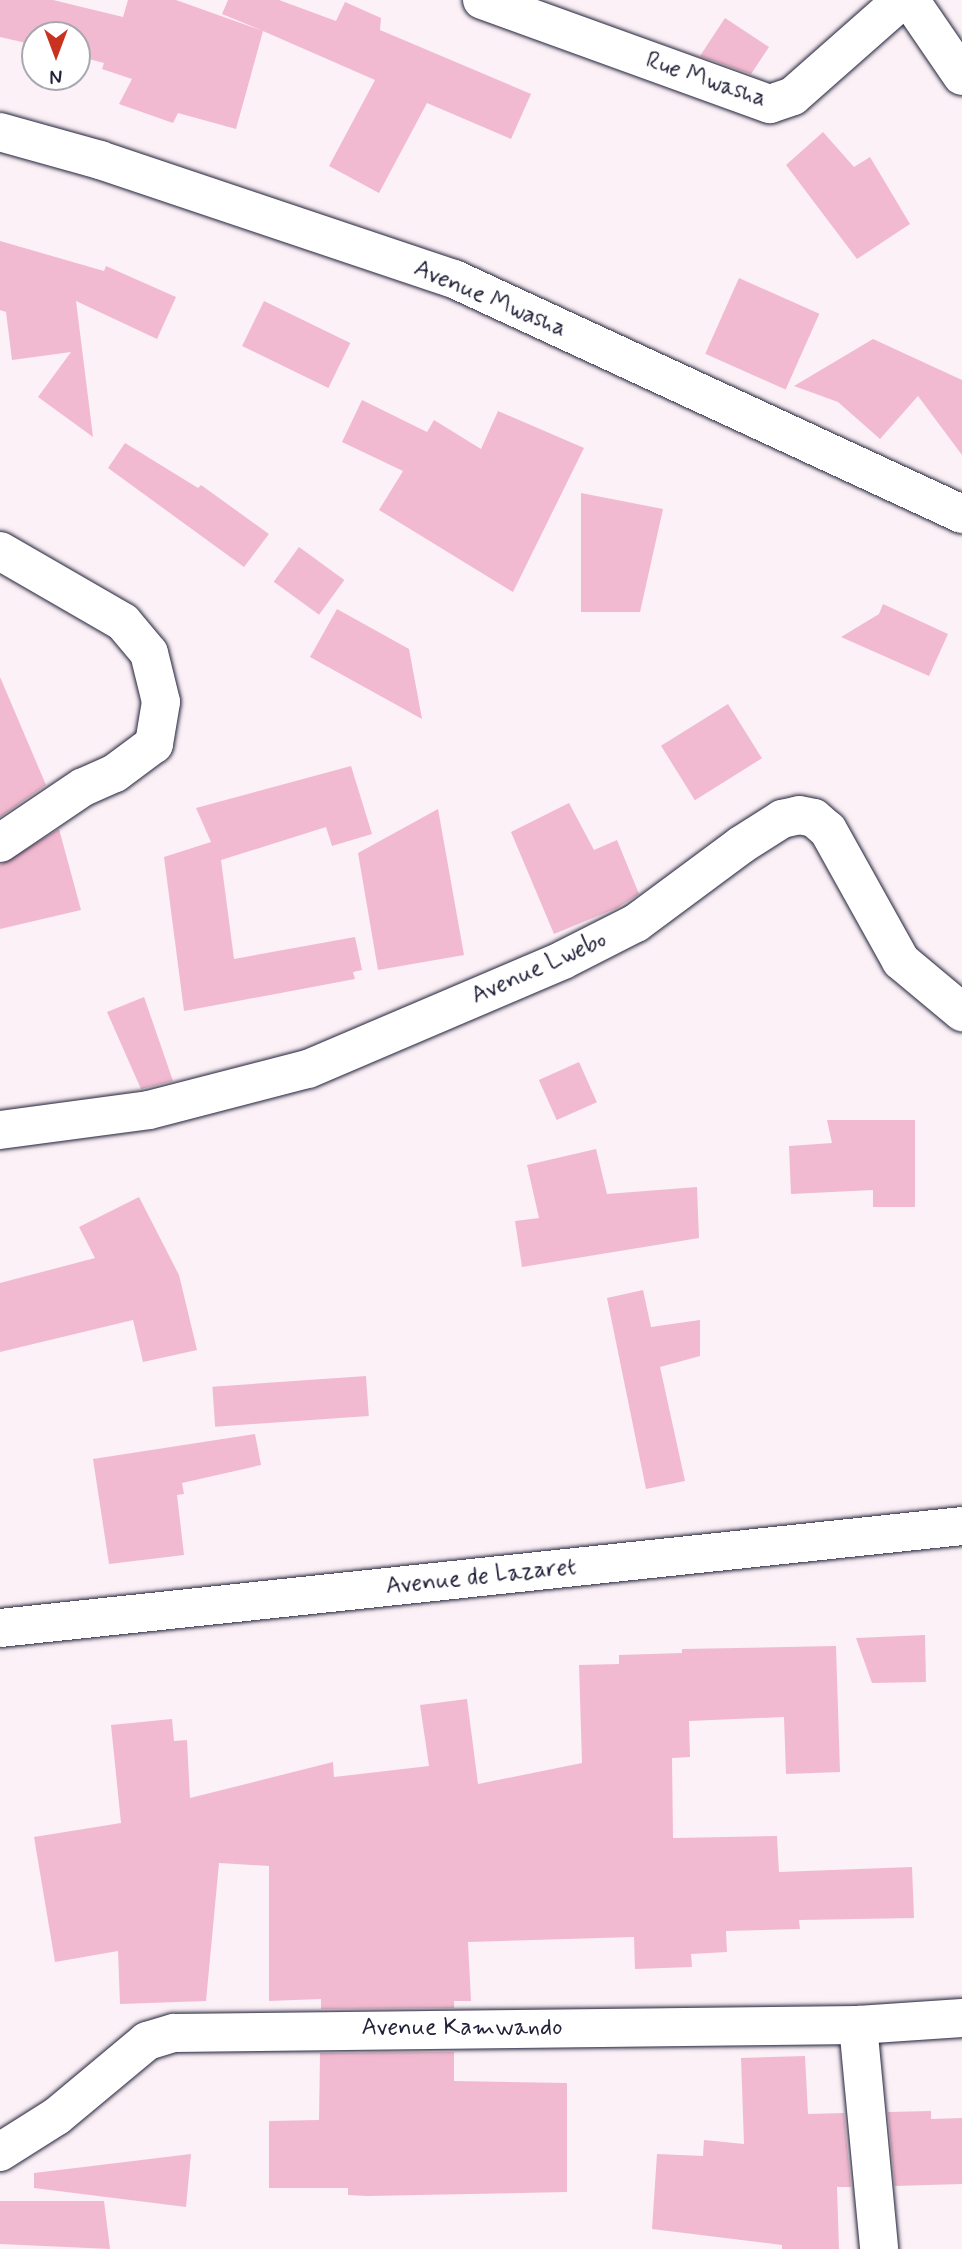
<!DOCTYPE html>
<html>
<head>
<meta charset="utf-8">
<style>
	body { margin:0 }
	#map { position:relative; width:962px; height:2249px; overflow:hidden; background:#fcf1f6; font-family:Mynerve,sans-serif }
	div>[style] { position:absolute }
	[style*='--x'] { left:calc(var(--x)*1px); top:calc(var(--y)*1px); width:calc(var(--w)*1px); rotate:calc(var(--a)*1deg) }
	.building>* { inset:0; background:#f2bad0; transform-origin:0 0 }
	.roads { filter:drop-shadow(0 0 2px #22223b) drop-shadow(0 0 2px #22223b) }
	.street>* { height:38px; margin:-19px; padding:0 19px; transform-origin:19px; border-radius:19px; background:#fff }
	span { translate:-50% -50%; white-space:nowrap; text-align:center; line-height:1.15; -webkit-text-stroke:6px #fff; paint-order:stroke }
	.street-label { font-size:24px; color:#22223b }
	.north { position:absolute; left:21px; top:21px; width:70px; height:70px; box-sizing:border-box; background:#fff; border:2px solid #a7a7b1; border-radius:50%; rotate:180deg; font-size:19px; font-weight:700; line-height:28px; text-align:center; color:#22223b }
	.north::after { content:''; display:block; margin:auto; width:24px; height:32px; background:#c8321e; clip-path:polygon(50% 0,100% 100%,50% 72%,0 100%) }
</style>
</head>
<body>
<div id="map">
	<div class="building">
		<i style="clip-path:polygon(0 0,53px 0,123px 17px,128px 0,176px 0,263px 31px,222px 14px,228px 0,279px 0,336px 21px,345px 2px,381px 18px,380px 30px,531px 94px,511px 139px,427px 103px,379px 193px,329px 166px,375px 80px,263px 31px,236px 129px,178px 113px,173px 123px,119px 104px,132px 79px,102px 69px,104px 63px,77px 56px,77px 35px,35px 35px,35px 45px,0 37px)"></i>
		<i style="clip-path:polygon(725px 18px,769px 47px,751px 74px,700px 56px)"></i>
		<i style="clip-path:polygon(823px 132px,854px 167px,870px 157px,910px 224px,857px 259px,786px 165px)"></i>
		<i style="clip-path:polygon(0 241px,104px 271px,106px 266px,176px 297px,157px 339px,76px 301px,93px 437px,38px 397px,71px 352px,12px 360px,6px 312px,0 310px)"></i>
		<i style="left:739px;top:278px;width:88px;height:83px;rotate:24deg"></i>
		<i style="left:264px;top:301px;width:96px;height:50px;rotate:26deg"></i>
		<i style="clip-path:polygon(873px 339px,962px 380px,962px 455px,918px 396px,880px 439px,838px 402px,794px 386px)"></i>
		<i style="clip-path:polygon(362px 400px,427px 432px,434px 420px,481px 449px,498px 411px,584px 448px,513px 592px,379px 510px,403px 471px,342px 442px)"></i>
		<i style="clip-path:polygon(125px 443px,198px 488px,201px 485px,269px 534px,244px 567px,108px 468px)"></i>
		<i style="clip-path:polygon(581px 493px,663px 509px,640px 612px,581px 612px)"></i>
		<i style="left:299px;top:547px;width:56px;height:43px;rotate:36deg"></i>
		<i style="clip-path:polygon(883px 604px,948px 634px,929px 676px,841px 637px,879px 614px)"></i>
		<i style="clip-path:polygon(337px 609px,409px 649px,422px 719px,310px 657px)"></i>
		<i style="clip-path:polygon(0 677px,46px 785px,0 817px)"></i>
		<i style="left:728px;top:704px;width:64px;height:79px;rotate:58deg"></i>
		<i style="clip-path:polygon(351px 766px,372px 834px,332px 846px,326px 827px,221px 860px,234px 959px,355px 937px,362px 970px,353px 972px,355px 979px,184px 1011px,164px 857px,211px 842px,196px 808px)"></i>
		<i style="clip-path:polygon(569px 803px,594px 850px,617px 840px,639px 894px,617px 908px,554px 934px,511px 832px)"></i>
		<i style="clip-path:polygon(438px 809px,464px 955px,378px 970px,358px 853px)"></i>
		<i style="clip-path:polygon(59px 829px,81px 910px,0 929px,0 865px)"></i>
		<i style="clip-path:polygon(144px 997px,173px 1081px,141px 1089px,107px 1012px)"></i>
		<i style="left:579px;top:1062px;width:44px;height:44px;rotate:66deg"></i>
		<i style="clip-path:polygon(827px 1120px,915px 1120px,915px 1207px,873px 1207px,873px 1190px,791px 1194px,789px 1146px,832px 1143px)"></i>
		<i style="clip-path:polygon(596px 1149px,607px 1194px,697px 1187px,699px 1238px,522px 1267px,515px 1221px,539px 1218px,527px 1165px)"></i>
		<i style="clip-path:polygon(139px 1197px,179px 1275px,197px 1350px,143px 1362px,133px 1320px,0 1352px,0 1283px,95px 1258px,79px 1227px)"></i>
		<i style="clip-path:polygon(643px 1290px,651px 1327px,700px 1320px,700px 1356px,660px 1367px,685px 1481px,646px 1489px,607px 1298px)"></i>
		<i style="left:366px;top:1376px;width:40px;height:154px;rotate:86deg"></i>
		<i style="clip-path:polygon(255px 1434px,261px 1465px,182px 1483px,184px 1494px,177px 1495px,184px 1555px,109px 1564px,93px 1459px)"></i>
		<i style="clip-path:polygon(925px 1635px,926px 1682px,872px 1683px,856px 1638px)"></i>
		<i style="clip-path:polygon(836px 1646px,840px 1772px,786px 1774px,784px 1717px,689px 1721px,690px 1757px,672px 1758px,673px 1838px,777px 1836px,779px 1872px,912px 1867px,914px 1918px,799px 1920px,800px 1929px,726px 1931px,727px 1952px,691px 1954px,692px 1967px,635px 1969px,634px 1937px,468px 1942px,471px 2001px,454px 2001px,454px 2008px,321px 2009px,321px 1999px,269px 2001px,269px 1866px,219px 1863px,206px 2001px,120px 2004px,118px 1951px,55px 1962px,34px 1837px,121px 1823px,111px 1725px,172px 1719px,174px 1741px,187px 1740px,190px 1798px,333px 1762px,334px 1777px,429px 1766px,420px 1705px,467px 1699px,478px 1784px,582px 1763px,579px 1665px,619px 1664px,619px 1655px,682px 1653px,682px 1649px)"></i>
		<i style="clip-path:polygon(454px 2052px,454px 2081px,567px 2083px,567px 2192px,367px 2196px,348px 2195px,348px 2188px,269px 2188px,269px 2121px,319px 2120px,320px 2053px)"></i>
		<i style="clip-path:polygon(805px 2056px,808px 2114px,844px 2113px,851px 2187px,837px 2187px,839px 2249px,782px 2249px,782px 2245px,652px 2229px,657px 2154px,703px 2156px,704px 2140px,744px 2144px,741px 2058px)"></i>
		<i style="clip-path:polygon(931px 2111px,931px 2119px,962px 2118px,962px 2184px,895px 2186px,888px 2112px)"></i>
		<i style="clip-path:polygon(191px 2154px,186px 2207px,34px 2188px,34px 2173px)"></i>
		<i style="clip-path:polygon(0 2201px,104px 2201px,110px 2249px,0 2244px)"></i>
	</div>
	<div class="roads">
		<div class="street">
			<i style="--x:482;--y:0;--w:306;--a:19.9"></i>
			<i style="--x:770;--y:104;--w:24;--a:-19"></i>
			<i style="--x:793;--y:96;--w:145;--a:-41.4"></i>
			<i style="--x:910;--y:0;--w:92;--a:55.6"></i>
			<i style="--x:0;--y:132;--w:104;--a:15.6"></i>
			<i style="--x:100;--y:160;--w:373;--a:18.6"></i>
			<i style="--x:454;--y:279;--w:560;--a:24.83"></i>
			<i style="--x:0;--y:551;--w:142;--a:30"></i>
			<i style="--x:123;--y:622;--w:40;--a:50"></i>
			<i style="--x:149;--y:653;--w:50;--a:76.2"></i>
			<i style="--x:161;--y:702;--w:43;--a:99.5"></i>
			<i style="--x:154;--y:744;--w:49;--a:143.4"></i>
			<i style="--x:115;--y:773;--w:35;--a:156"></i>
			<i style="--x:83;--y:787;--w:100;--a:146"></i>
			<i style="--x:0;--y:1130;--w:150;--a:-7.6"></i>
			<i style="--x:149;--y:1110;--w:164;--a:-14.5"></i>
			<i style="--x:308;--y:1069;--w:277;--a:-23.1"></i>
			<i style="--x:563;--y:960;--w:82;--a:-26.9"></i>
			<i style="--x:636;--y:923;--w:131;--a:-36.6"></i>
			<i style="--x:741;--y:845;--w:49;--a:-32.4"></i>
			<i style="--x:782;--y:819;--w:17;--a:-13"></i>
			<i style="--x:799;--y:815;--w:15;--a:11"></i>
			<i style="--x:814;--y:818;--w:18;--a:41"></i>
			<i style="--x:828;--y:830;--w:150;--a:60.9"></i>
			<i style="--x:901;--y:961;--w:80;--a:39.9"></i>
			<i style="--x:0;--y:1628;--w:967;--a:-6.05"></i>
			<i style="--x:858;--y:2025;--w:225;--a:84.6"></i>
			<i style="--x:0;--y:2152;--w:67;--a:-32.3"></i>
			<i style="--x:57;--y:2116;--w:117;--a:-39.8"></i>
			<i style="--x:147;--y:2041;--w:28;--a:-17"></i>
			<i style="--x:174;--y:2033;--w:684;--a:-0.67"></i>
			<i style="--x:858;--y:2025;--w:104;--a:-3.9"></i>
		</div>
	</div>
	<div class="street-label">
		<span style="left:706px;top:80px;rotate:19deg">Rue Mwasha</span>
		<span style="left:490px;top:299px;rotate:23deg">Avenue Mwasha</span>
		<span style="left:539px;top:968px;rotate:-24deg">Avenue Lwebo</span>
		<span style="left:481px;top:1577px;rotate:-6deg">Avenue de Lazaret</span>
		<span style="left:462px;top:2028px">Avenue Kamwando</span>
	</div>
	<div class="north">N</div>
</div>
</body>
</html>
